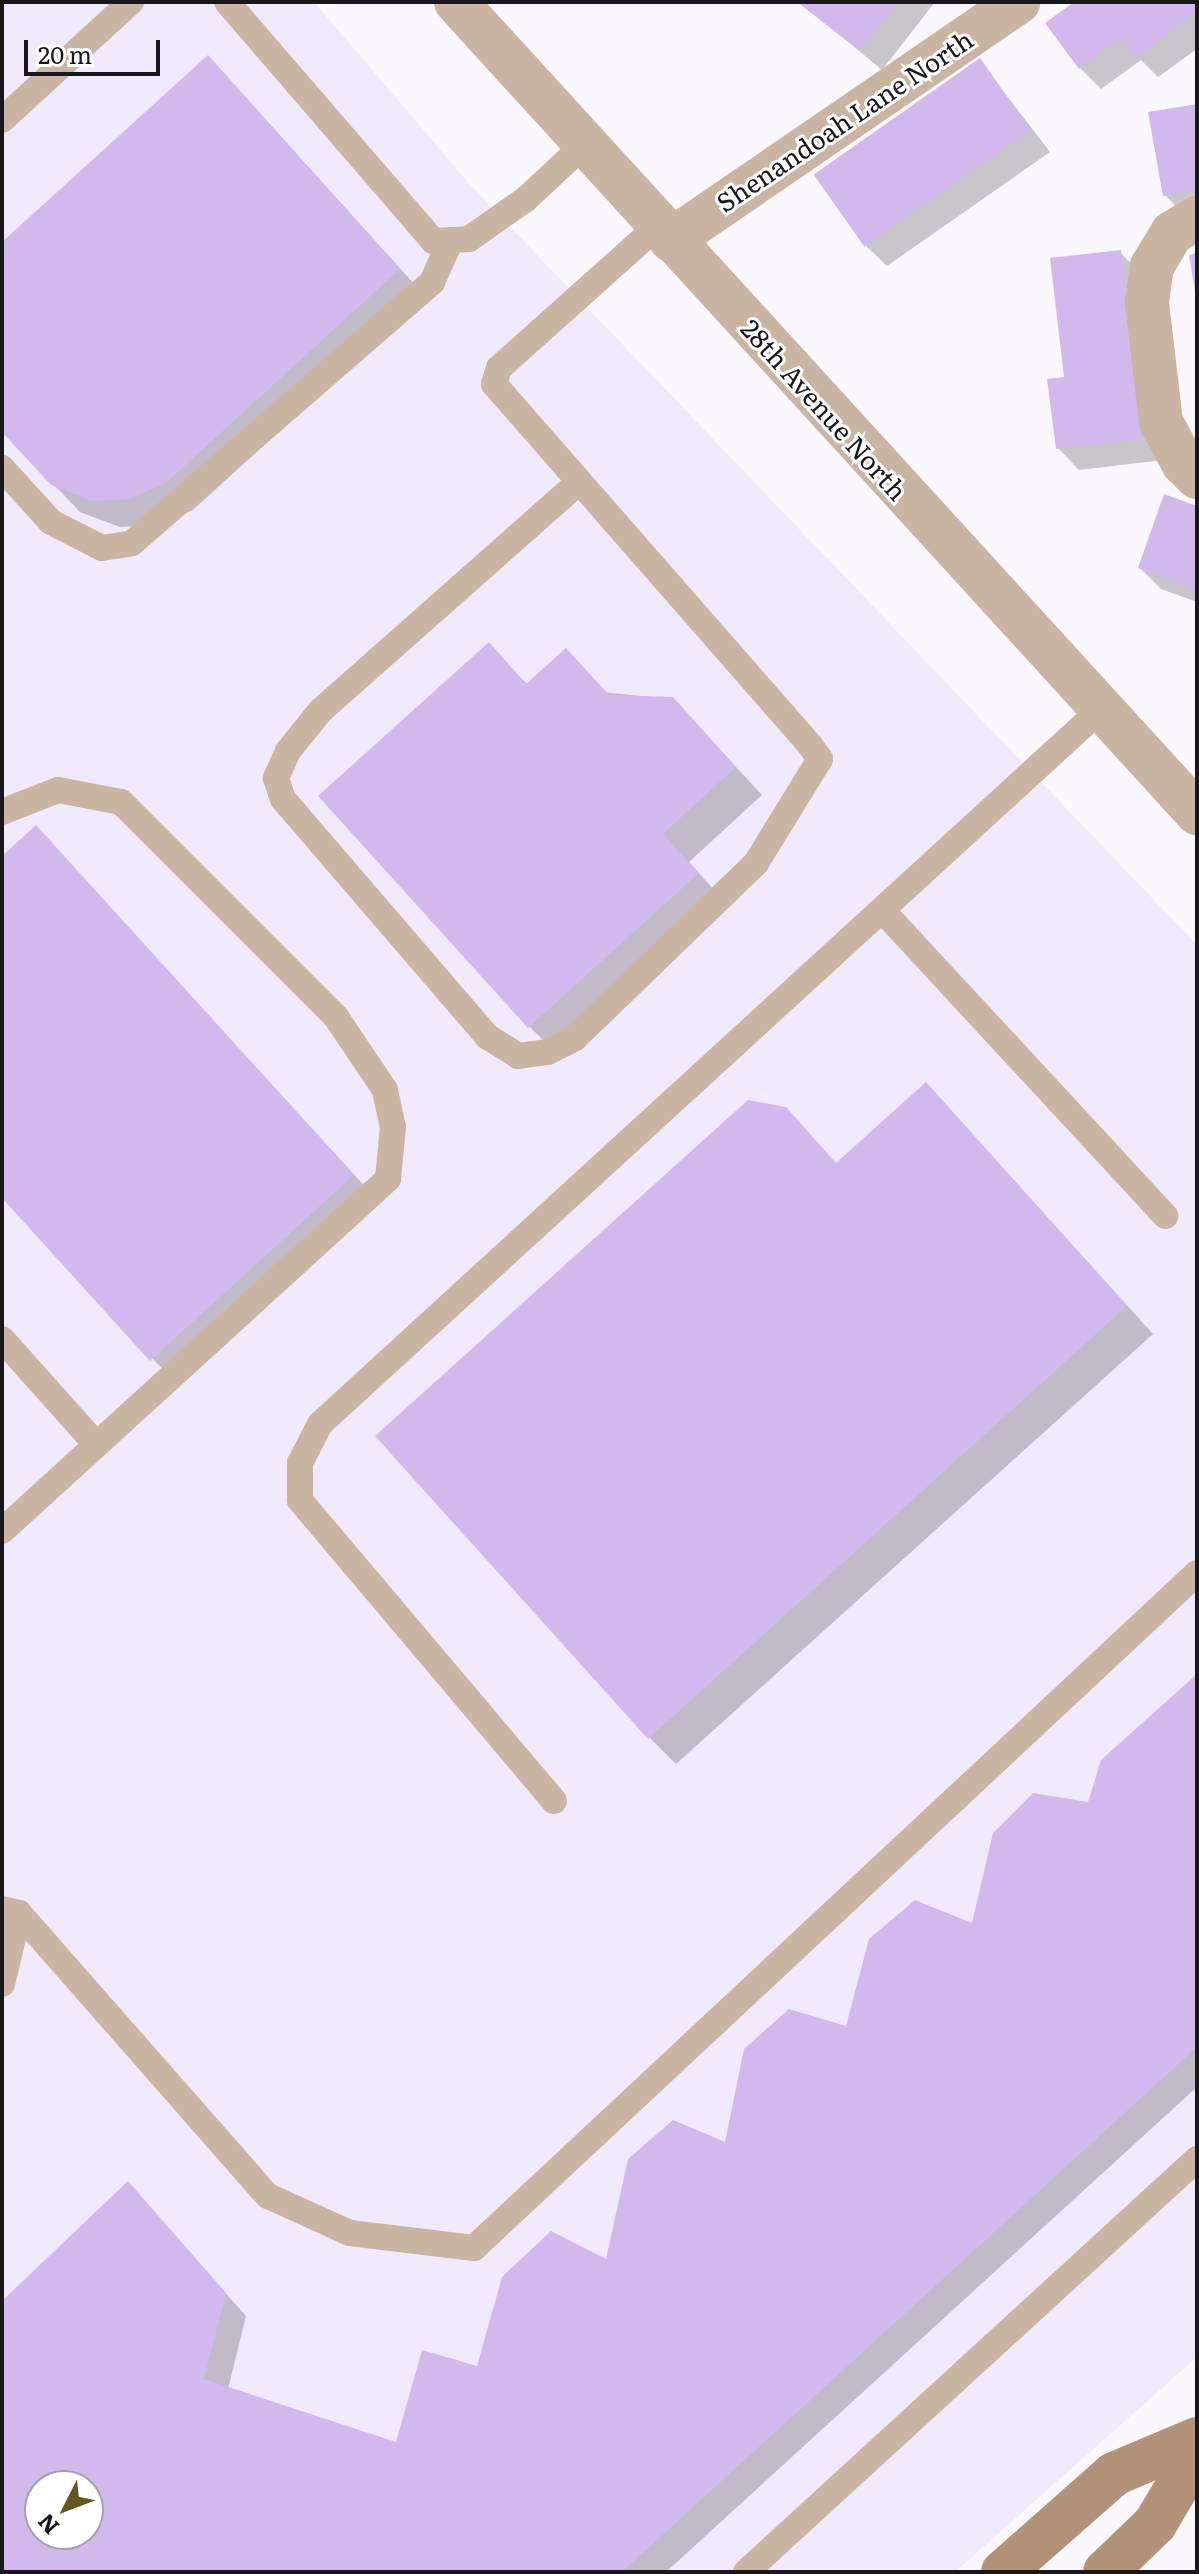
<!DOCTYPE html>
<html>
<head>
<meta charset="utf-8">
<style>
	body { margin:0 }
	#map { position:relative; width:1199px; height:2574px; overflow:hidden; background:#faf8fe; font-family:Literata,serif }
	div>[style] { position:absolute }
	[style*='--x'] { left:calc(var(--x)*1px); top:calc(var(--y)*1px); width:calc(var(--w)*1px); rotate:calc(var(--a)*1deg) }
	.built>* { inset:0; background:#f1e9fc }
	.shadow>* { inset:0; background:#0003 }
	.building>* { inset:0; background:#d1b9ed; transform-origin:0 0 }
	.service>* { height:26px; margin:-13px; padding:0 13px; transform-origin:13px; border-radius:13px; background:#cab5a3 }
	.minor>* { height:44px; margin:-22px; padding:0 22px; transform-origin:22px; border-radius:22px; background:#cab5a3 }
	.secondary>* { height:44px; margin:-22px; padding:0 22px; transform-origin:22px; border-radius:22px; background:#b29379 }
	span { translate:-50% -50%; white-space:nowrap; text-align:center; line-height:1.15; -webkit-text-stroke:6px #fff; paint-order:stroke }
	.street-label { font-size:26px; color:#19161c }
	.frame { position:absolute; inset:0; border:4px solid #19161c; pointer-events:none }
	.north { position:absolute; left:24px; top:2470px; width:80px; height:80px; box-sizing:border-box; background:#fff; border:2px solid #a3a2a4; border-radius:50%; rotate:228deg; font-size:22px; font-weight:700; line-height:32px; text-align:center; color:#19161c }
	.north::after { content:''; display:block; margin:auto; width:28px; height:36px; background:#645623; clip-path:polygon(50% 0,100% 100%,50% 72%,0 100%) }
	.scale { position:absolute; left:24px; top:40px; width:136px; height:36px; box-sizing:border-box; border:4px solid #19161c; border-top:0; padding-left:10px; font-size:24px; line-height:28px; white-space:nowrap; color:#19161c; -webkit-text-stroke:6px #fff; paint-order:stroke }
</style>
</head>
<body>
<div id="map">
	<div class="built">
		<i style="clip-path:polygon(evenodd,2px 2px,314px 2px,473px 188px,1197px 945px,1197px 2357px,955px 2572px,2px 2572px,2px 2px,40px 2486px,88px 2486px,88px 2534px,40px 2534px,40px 2486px)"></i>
	</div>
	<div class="shadow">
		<i style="clip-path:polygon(800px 2px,935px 2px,882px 70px)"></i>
		<i style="clip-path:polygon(1077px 2px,1197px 2px,1197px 49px,1158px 77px,1141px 60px,1101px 89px,1080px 68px)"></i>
		<i style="clip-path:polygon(980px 61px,1050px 152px,887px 266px,865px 245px)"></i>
		<i style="clip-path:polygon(234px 85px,426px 297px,193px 510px,158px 525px,120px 527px,80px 512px,2px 430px,2px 245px)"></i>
		<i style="clip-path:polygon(1197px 106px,1197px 215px,1186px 217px,1165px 195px)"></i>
		<i style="clip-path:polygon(1120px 252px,1141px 274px,1164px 460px,1079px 470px,1058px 448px,1067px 379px)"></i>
		<i style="clip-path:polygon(1197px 508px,1197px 602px,1161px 589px,1140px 568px)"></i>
		<i style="clip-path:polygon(488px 645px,528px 685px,673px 699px,762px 795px,689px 862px,724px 901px,556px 1053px,529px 1026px)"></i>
		<i style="clip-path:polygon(62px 855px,380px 1203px,178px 1386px,2px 1195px,2px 859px)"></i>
		<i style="clip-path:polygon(952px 1112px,1153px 1334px,676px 1764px,649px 1737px,837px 1165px)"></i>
		<i style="clip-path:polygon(evenodd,1197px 1677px,1197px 2087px,666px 2572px,2px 2572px,2px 2304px,128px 2183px,246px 2316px,228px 2389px,397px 2445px,479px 2368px,607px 2262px,847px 2029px,974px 1926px,1089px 1805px,1197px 1677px,40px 2486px,88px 2486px,88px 2534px,40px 2534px,40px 2486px)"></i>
	</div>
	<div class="building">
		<i style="clip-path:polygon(797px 2px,897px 2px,860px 51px)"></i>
		<i style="clip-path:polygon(1074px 2px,1197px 2px,1197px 12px,1135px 58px,1121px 38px,1079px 69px,1045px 23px)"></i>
		<i style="clip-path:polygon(208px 55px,400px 269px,166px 483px,130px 499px,92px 501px,51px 485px,2px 432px,2px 242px)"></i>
		<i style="left:980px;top:58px;width:88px;height:203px;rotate:55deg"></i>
		<i style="clip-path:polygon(1197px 104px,1197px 190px,1163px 196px,1148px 112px)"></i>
		<i style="clip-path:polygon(1121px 250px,1143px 439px,1056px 449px,1047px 379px,1064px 377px,1050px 258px)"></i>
		<i style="clip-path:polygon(1197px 253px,1197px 291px,1195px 291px,1189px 255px)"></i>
		<i style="clip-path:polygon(1164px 494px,1197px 506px,1197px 590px,1138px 568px)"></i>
		<i style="clip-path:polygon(489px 642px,526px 684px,566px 648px,609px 695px,673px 697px,736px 767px,663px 834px,699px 873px,528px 1028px,318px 796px)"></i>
		<i style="clip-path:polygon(36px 825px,354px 1175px,150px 1361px,2px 1198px,2px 856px)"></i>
		<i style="clip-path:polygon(926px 1082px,1127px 1306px,648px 1739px,375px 1436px,748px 1100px,786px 1107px,836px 1163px)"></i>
		<i style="clip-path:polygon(evenodd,1197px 1674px,1197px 2047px,622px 2572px,2px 2572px,2px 2301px,128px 2181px,226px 2293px,204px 2379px,396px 2442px,422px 2350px,477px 2366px,502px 2277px,551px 2231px,606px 2259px,628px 2159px,673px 2120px,725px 2142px,744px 2049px,789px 2009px,846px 2026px,869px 1939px,915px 1900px,972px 1923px,993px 1833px,1033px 1793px,1088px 1802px,1101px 1760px,1197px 1674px,40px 2486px,88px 2486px,88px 2534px,40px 2534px,40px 2486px)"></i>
	</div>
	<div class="service">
		<i style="--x:227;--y:2;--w:316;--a:49.2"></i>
		<i style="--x:433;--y:241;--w:36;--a:-3"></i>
		<i style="--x:469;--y:239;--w:70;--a:-35.1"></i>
		<i style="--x:526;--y:199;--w:81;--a:-43"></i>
		<i style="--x:2;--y:120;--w:175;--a:-42.5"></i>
		<i style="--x:2;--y:468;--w:73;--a:47.8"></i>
		<i style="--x:51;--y:522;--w:57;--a:27"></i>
		<i style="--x:102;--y:548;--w:30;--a:-9"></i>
		<i style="--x:132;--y:543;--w:398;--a:-41"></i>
		<i style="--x:432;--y:282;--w:46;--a:-65.7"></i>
		<i style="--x:579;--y:482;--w:344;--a:138.5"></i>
		<i style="--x:321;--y:710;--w:53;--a:128.8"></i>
		<i style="--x:288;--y:751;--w:30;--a:114"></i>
		<i style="--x:276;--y:778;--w:22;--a:72"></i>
		<i style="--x:283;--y:799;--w:314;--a:49.3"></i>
		<i style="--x:488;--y:1037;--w:36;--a:32"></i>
		<i style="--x:518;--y:1056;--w:30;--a:-8"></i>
		<i style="--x:548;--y:1052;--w:30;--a:-27"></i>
		<i style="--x:575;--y:1038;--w:252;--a:-44"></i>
		<i style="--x:756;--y:863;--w:122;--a:-58.4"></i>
		<i style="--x:820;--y:759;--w:17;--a:-126"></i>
		<i style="--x:810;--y:745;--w:480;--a:-131.2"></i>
		<i style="--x:494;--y:384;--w:17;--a:-73"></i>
		<i style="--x:499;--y:368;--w:213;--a:-41.8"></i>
		<i style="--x:2;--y:812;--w:60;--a:-21.4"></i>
		<i style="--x:58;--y:790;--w:64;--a:10.8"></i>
		<i style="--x:121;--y:802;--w:304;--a:45"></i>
		<i style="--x:336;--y:1017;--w:88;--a:56.1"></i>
		<i style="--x:385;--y:1090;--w:38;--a:78"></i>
		<i style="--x:393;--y:1127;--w:52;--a:95.5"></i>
		<i style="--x:388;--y:1179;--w:522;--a:137.64"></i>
		<i style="--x:882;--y:910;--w:417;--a:47.2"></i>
		<i style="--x:2;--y:1339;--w:140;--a:48.2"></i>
		<i style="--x:554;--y:1801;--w:394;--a:-130.2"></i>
		<i style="--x:300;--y:1500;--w:37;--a:-90"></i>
		<i style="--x:300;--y:1463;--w:44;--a:-62.9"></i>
		<i style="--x:320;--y:1424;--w:1057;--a:-42.47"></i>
		<i style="--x:2;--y:1909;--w:17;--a:13"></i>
		<i style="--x:19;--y:1913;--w:377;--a:48.7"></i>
		<i style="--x:268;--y:2196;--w:90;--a:24.3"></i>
		<i style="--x:350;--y:2233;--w:125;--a:6.9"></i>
		<i style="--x:474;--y:2248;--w:989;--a:-43.03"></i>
		<i style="--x:2;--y:1984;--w:73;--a:-76.5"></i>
		<i style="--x:746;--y:2572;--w:612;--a:-42.48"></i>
	</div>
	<div class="minor">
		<i style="--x:456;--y:2;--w:1099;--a:47.58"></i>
		<i style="--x:1197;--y:218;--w:29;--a:149"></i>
		<i style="--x:1172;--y:233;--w:39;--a:121"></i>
		<i style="--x:1152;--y:266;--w:37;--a:98"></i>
		<i style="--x:1147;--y:303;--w:120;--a:83.3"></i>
		<i style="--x:1161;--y:422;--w:47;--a:61.8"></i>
		<i style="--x:1183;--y:463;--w:20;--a:45"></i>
		<i style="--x:671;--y:240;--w:421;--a:-34.4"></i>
	</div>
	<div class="secondary">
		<i style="--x:1003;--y:2572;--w:148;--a:-41.4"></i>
		<i style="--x:1114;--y:2474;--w:90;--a:-22.9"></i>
		<i style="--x:1105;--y:2572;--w:69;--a:-43.8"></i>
		<i style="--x:1155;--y:2524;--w:82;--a:-59.4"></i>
	</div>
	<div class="street-label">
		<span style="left:844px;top:120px;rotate:-34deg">Shenandoah Lane North</span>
		<span style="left:825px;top:409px;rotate:48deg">28th Avenue North</span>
	</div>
	<div class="frame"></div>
	<div class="north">N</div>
	<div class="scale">20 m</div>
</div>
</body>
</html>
